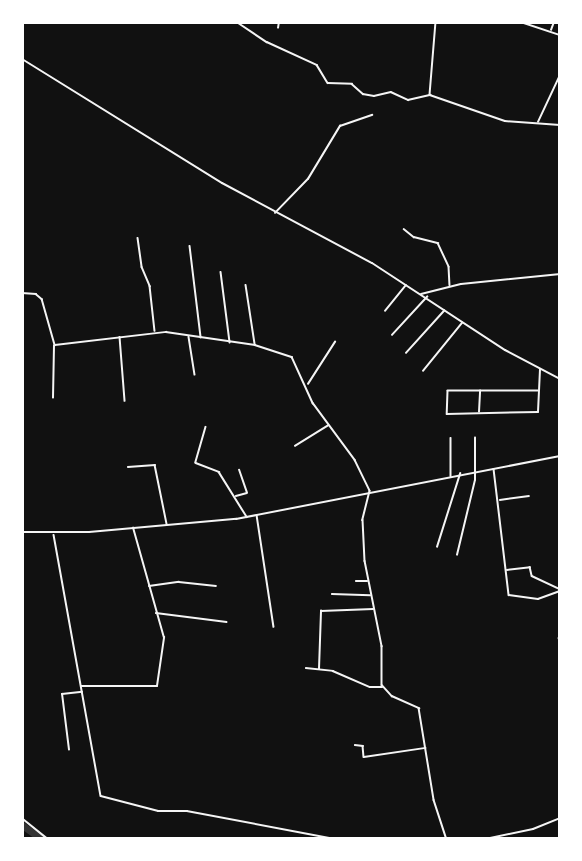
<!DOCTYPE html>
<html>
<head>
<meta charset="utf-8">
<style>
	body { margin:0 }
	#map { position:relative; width:582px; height:861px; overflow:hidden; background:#111; font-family:"Golos Text",sans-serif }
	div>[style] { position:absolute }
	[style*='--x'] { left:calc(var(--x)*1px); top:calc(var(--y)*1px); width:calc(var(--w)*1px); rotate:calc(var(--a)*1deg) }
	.river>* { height:7px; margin:-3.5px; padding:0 3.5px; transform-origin:3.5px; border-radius:3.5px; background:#333 }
	.minor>* { height:1.5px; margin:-0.75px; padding:0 0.75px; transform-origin:0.75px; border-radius:0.75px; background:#f5f5f5 }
	.tertiary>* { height:2px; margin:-1px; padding:0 1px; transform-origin:1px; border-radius:1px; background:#f5f5f5 }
	.secondary>* { height:2px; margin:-1px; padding:0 1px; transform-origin:1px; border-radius:1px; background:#f5f5f5 }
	span { translate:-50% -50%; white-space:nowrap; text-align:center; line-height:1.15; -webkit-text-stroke:4.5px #fff; paint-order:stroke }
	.frame { position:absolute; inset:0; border:24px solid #fff; pointer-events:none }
</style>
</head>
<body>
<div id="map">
	<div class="river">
		<i style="--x:22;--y:825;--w:22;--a:36"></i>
	</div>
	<div class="minor">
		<i style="--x:237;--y:22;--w:36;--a:34"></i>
		<i style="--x:267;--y:42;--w:55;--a:24.7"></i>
		<i style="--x:317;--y:65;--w:21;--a:59"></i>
		<i style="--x:328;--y:83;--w:24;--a:2"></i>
		<i style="--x:352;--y:84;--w:15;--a:42"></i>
		<i style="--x:363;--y:94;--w:11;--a:10"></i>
		<i style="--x:374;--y:96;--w:17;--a:-13"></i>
		<i style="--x:391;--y:92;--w:19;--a:25"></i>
		<i style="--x:408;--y:100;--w:23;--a:-13"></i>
		<i style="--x:436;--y:22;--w:73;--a:94.7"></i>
		<i style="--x:430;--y:95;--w:79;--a:19.1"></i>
		<i style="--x:505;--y:121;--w:55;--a:4.2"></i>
		<i style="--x:521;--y:22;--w:41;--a:18.4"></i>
		<i style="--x:278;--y:28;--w:6;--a:-81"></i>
		<i style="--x:551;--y:30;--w:9;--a:-69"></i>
		<i style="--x:538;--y:122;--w:52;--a:-64.9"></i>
		<i style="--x:275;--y:213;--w:47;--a:-45.9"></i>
		<i style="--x:308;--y:179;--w:62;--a:-58.9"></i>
		<i style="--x:340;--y:126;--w:34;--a:-19"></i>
		<i style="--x:404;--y:229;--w:13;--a:39"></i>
		<i style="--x:414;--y:237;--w:25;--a:14"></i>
		<i style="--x:438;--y:243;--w:26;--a:65"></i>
		<i style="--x:449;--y:267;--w:18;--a:87"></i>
		<i style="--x:138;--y:238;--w:29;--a:82"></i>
		<i style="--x:142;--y:267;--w:21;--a:67"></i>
		<i style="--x:150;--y:286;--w:45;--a:83.7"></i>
		<i style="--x:190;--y:246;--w:92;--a:83.1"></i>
		<i style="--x:221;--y:272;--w:71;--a:82.7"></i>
		<i style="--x:246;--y:285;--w:60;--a:81.3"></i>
		<i style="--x:22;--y:293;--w:14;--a:4"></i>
		<i style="--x:36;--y:294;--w:8;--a:40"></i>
		<i style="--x:42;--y:299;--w:48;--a:74.2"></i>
		<i style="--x:55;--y:345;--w:112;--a:-6.7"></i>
		<i style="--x:166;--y:332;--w:90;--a:8.3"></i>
		<i style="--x:255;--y:345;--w:39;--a:18"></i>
		<i style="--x:292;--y:357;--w:51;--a:65.5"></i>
		<i style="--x:313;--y:403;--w:71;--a:53.6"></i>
		<i style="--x:355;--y:460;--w:34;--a:64"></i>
		<i style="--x:370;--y:491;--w:30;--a:104"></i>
		<i style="--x:363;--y:520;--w:41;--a:87.2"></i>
		<i style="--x:365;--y:561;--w:87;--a:78.7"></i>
		<i style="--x:382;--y:646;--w:39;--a:90"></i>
		<i style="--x:382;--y:685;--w:15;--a:48"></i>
		<i style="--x:392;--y:696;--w:30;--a:24"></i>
		<i style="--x:419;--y:708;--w:93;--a:80.7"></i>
		<i style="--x:434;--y:800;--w:40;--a:72"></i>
		<i style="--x:385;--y:311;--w:33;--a:-51"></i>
		<i style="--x:392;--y:335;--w:52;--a:-47.4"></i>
		<i style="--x:120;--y:337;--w:64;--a:85.5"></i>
		<i style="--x:189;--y:337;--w:38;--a:81"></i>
		<i style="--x:406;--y:353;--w:57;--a:-47.9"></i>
		<i style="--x:423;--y:371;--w:62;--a:-50.9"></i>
		<i style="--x:308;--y:384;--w:50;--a:-57.3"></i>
		<i style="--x:538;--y:391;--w:90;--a:180"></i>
		<i style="--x:448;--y:391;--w:23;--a:92"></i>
		<i style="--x:447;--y:414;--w:91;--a:-1.3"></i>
		<i style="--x:538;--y:412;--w:42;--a:-87.3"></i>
		<i style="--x:53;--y:398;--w:52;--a:-88.9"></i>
		<i style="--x:479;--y:412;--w:21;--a:-87"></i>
		<i style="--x:206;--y:427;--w:37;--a:106"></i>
		<i style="--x:196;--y:463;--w:25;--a:21"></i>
		<i style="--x:219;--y:472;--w:53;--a:58.1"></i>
		<i style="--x:451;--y:438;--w:38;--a:90"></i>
		<i style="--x:295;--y:446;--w:39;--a:-32"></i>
		<i style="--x:128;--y:467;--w:27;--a:-4"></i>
		<i style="--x:155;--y:465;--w:60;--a:78.5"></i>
		<i style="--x:494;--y:469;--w:127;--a:83.2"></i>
		<i style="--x:509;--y:595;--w:29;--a:8"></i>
		<i style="--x:538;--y:599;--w:23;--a:-20"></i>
		<i style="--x:236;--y:496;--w:11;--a:-15"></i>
		<i style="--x:247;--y:493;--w:24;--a:-109"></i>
		<i style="--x:500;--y:500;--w:29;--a:-8"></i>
		<i style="--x:257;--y:515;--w:113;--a:81.4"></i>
		<i style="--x:54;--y:535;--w:265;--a:79.8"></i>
		<i style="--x:101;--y:796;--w:59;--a:14.7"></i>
		<i style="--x:158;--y:811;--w:29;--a:0"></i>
		<i style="--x:187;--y:811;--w:146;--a:10.7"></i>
		<i style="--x:437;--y:547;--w:77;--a:-72.5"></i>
		<i style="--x:457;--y:555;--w:77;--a:-76.5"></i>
		<i style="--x:475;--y:480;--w:42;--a:-90"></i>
		<i style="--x:507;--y:570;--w:23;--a:-7"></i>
		<i style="--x:530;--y:567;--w:9;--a:77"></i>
		<i style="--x:532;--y:576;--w:31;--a:25"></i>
		<i style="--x:356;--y:581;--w:11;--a:0"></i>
		<i style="--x:149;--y:586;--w:30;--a:-8"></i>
		<i style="--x:179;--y:582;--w:37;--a:6"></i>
		<i style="--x:332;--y:594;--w:38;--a:2"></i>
		<i style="--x:156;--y:613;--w:71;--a:7.3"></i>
		<i style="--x:559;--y:638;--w:3;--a:72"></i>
		<i style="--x:306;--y:668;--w:27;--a:6"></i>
		<i style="--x:333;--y:671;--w:40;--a:23.4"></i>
		<i style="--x:370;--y:687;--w:12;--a:0"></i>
		<i style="--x:319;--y:669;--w:58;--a:-88"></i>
		<i style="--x:321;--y:611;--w:52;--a:-2.2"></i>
		<i style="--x:81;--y:686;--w:76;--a:0"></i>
		<i style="--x:157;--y:686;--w:49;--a:-81.7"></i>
		<i style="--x:164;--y:638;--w:114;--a:-105.7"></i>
		<i style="--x:355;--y:745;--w:8;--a:7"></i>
		<i style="--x:363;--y:746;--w:11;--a:85"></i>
		<i style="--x:364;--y:757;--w:62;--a:-8.4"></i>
		<i style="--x:69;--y:750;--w:56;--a:-97.1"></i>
		<i style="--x:62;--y:694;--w:20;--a:-6"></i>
		<i style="--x:22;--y:818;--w:32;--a:39"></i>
	</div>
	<div class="tertiary">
		<i style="--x:421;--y:294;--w:41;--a:-14"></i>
		<i style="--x:461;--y:284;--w:100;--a:-5.8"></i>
		<i style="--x:490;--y:838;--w:44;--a:-11.8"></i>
		<i style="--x:533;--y:829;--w:29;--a:-22"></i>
	</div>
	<div class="secondary">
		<i style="--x:22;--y:59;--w:235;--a:31.8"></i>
		<i style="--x:222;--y:183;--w:170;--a:28.1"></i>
		<i style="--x:372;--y:263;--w:159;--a:33.2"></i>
		<i style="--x:505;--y:350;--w:62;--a:27.8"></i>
		<i style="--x:22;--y:532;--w:67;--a:0"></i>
		<i style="--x:89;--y:532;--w:148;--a:-5.1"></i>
		<i style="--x:236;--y:519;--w:330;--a:-11"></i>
	</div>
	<div class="frame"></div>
</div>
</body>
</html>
